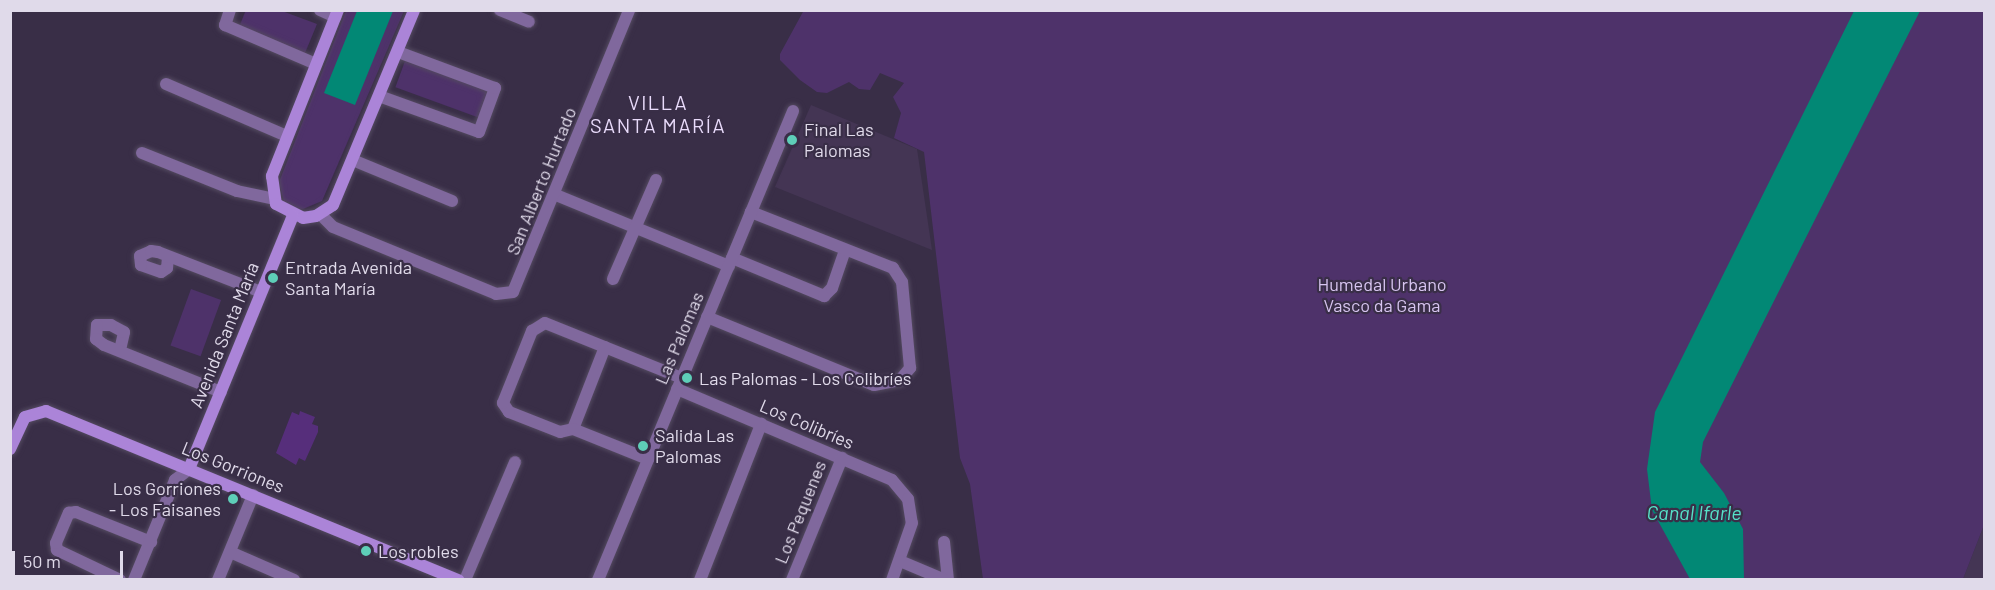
<!DOCTYPE html>
<html>
<head>
<meta charset="utf-8">
<style>
	body { margin:0 }
	#map { position:relative; width:1995px; height:590px; overflow:hidden; background:#392e47; font-family:Barlow,sans-serif }
	div>[style] { position:absolute }
	[style*='--x'] { left:calc(var(--x)*1px); top:calc(var(--y)*1px); width:calc(var(--w)*1px); rotate:calc(var(--a)*1deg) }
	.built>* { inset:0; background:#443554 }
	.green>* { inset:0; background:#4e326a; transform-origin:0 0 }
	.water>* { inset:0; background:#028875 }
	.building>* { inset:0; background:#562e7b }
	.roads { filter:drop-shadow(0 0 2px #544a61) drop-shadow(0 0 2px #544a61) }
	.street>* { height:12px; margin:-6px; padding:0 6px; transform-origin:6px; border-radius:6px; background:#80689d }
	.secondary>* { height:12px; margin:-6px; padding:0 6px; transform-origin:6px; border-radius:6px; background:#ab84d8 }
	.dots>* { width:16px; height:16px; translate:-50% -50%; box-sizing:border-box; border:3px solid #392e47; border-radius:50% }
	span { translate:-50% -50%; white-space:nowrap; text-align:center; line-height:1.15; -webkit-text-stroke:4.5px #392e47; paint-order:stroke }
	.poi-label { font-size:18px; color:#e0daea }
	.left { translate:0 -50%; text-align:left }
	.right { translate:-100% -50%; text-align:right }
	.street-label { font-size:18px; color:#e0daea }
	.park-label { font-size:18px; color:#d7c4f0 }
	.neighbourhood-label { font-size:20px; color:#e9dbfb; letter-spacing:1.5px }
	.water-label { font-size:20px; color:#56e2c9; font-style:italic }
	.frame { position:absolute; inset:0; border:12px solid #e0daea; pointer-events:none }
	.scale { position:absolute; left:12px; top:551px; width:111px; height:27px; box-sizing:border-box; border:3px solid #e0daea; border-top:0; padding-left:8px; font-size:18px; line-height:21px; white-space:nowrap; color:#e0daea; -webkit-text-stroke:4px #392e47; paint-order:stroke }
</style>
</head>
<body>
<div id="map">
	<div class="built">
		<i style="clip-path:polygon(811px 105px,917px 149px,932px 250px,775px 187px)"></i>
		<i style="clip-path:polygon(1984px 525px,1984px 579px,1963px 579px)"></i>
	</div>
	<div class="green">
		<i style="clip-path:polygon(246px 10px,282px 11px,317px 24px,305px 53px,239px 27px)"></i>
		<i style="clip-path:polygon(804px 10px,1984px 11px,1984px 525px,1963px 579px,983px 579px,970px 484px,960px 458px,924px 152px,894px 138px,901px 113px,893px 97px,904px 83px,880px 73px,870px 90px,859px 89px,849px 82px,827px 93px,817px 92px,800px 80px,780px 60px,780px 54px)"></i>
		<i style="clip-path:polygon(346px 11px,404px 11px,322px 201px,303px 209px,293px 208px,284px 202px,279px 182px)"></i>
		<i style="left:405px;top:61px;width:89px;height:28px;rotate:20deg"></i>
		<i style="left:191px;top:289px;width:32px;height:60px;rotate:20deg"></i>
	</div>
	<div class="water">
		<i style="clip-path:polygon(357px 11px,393px 11px,355px 105px,324px 93px)"></i>
		<i style="clip-path:polygon(1854px 11px,1920px 11px,1703px 442px,1700px 462px,1724px 493px,1743px 529px,1744px 579px,1690px 579px,1652px 510px,1647px 469px,1655px 412px)"></i>
	</div>
	<div class="building">
		<i style="clip-path:polygon(300px 411px,315px 417px,312px 424px,318px 426px,318px 432px,305px 461px,299px 458px,296px 465px,276px 453px,292px 412px,299px 415px)"></i>
	</div>
	<div class="roads">
		<div class="street">
			<i style="--x:230;--y:10;--w:16;--a:108"></i>
			<i style="--x:225;--y:25;--w:99;--a:23.2"></i>
			<i style="--x:320;--y:10;--w:17;--a:24"></i>
			<i style="--x:500;--y:10;--w:31;--a:22"></i>
			<i style="--x:166;--y:84;--w:132;--a:23.3"></i>
			<i style="--x:379;--y:96;--w:106;--a:19.8"></i>
			<i style="--x:479;--y:132;--w:47;--a:-70"></i>
			<i style="--x:495;--y:88;--w:103;--a:-159.6"></i>
			<i style="--x:142;--y:153;--w:102;--a:21.8"></i>
			<i style="--x:237;--y:191;--w:38;--a:12"></i>
			<i style="--x:355;--y:161;--w:105;--a:22.4"></i>
			<i style="--x:556;--y:195;--w:187;--a:22.3"></i>
			<i style="--x:320;--y:214;--w:18;--a:45"></i>
			<i style="--x:333;--y:227;--w:176;--a:22.3"></i>
			<i style="--x:496;--y:294;--w:17;--a:-7"></i>
			<i style="--x:513;--y:292;--w:305;--a:-67.6"></i>
			<i style="--x:168;--y:257;--w:11;--a:95"></i>
			<i style="--x:167;--y:268;--w:7;--a:146"></i>
			<i style="--x:161;--y:272;--w:21;--a:-161"></i>
			<i style="--x:141;--y:265;--w:9;--a:-96"></i>
			<i style="--x:140;--y:256;--w:12;--a:-24"></i>
			<i style="--x:151;--y:251;--w:7;--a:8"></i>
			<i style="--x:158;--y:252;--w:110;--a:21.2"></i>
			<i style="--x:732;--y:258;--w:100;--a:22.4"></i>
			<i style="--x:824;--y:296;--w:11;--a:-45"></i>
			<i style="--x:832;--y:288;--w:39;--a:-71"></i>
			<i style="--x:613;--y:279;--w:108;--a:-66.5"></i>
			<i style="--x:707;--y:317;--w:180;--a:22.2"></i>
			<i style="--x:874;--y:385;--w:26;--a:-11"></i>
			<i style="--x:900;--y:380;--w:16;--a:-50"></i>
			<i style="--x:910;--y:368;--w:86;--a:-95.3"></i>
			<i style="--x:902;--y:282;--w:17;--a:-123"></i>
			<i style="--x:893;--y:268;--w:153;--a:-158.5"></i>
			<i style="--x:120;--y:350;--w:18;--a:-77"></i>
			<i style="--x:124;--y:332;--w:15;--a:-152"></i>
			<i style="--x:111;--y:325;--w:14;--a:180"></i>
			<i style="--x:97;--y:325;--w:14;--a:94"></i>
			<i style="--x:96;--y:339;--w:10;--a:37"></i>
			<i style="--x:104;--y:345;--w:126;--a:21.9"></i>
			<i style="--x:677;--y:389;--w:233;--a:22.9"></i>
			<i style="--x:892;--y:480;--w:25;--a:50"></i>
			<i style="--x:908;--y:499;--w:24;--a:81"></i>
			<i style="--x:912;--y:523;--w:60;--a:109.3"></i>
			<i style="--x:573;--y:429;--w:13;--a:167"></i>
			<i style="--x:560;--y:432;--w:55;--a:-158.6"></i>
			<i style="--x:509;--y:412;--w:11;--a:-124"></i>
			<i style="--x:503;--y:403;--w:78;--a:-68.1"></i>
			<i style="--x:532;--y:331;--w:15;--a:-32"></i>
			<i style="--x:545;--y:323;--w:148;--a:21.9"></i>
			<i style="--x:573;--y:429;--w:88;--a:-68.7"></i>
			<i style="--x:573;--y:429;--w:81;--a:21.8"></i>
			<i style="--x:944;--y:542;--w:38;--a:84"></i>
			<i style="--x:230;--y:552;--w:70;--a:23.6"></i>
			<i style="--x:900;--y:561;--w:49;--a:22.9"></i>
			<i style="--x:120;--y:580;--w:70;--a:-154.5"></i>
			<i style="--x:57;--y:550;--w:7;--a:-98"></i>
			<i style="--x:56;--y:543;--w:33;--a:-67"></i>
			<i style="--x:69;--y:513;--w:7;--a:-8"></i>
			<i style="--x:76;--y:512;--w:81;--a:21.8"></i>
			<i style="--x:134;--y:580;--w:108;--a:-67.7"></i>
			<i style="--x:175;--y:480;--w:18;--a:-38"></i>
			<i style="--x:218;--y:580;--w:92;--a:-67.6"></i>
			<i style="--x:465;--y:580;--w:128;--a:-67"></i>
			<i style="--x:598;--y:580;--w:508;--a:-67.42"></i>
			<i style="--x:700;--y:580;--w:168;--a:-68.6"></i>
			<i style="--x:792;--y:580;--w:132;--a:-67.7"></i>
		</div>
		<div class="secondary">
			<i style="--x:338;--y:10;--w:179;--a:111.7"></i>
			<i style="--x:272;--y:176;--w:28;--a:82"></i>
			<i style="--x:276;--y:204;--w:30;--a:27"></i>
			<i style="--x:303;--y:218;--w:13;--a:-9"></i>
			<i style="--x:316;--y:216;--w:20;--a:-33"></i>
			<i style="--x:333;--y:205;--w:211;--a:-67.4"></i>
			<i style="--x:10;--y:449;--w:35;--a:-65"></i>
			<i style="--x:25;--y:417;--w:22;--a:-16"></i>
			<i style="--x:46;--y:411;--w:446;--a:22.3"></i>
			<i style="--x:189;--y:469;--w:274;--a:-67.7"></i>
		</div>
	</div>
	<div class="dots">
		<i style="left:792px;top:140px;background:#5eceb8"></i>
		<i style="left:273px;top:278px;background:#5eceb8"></i>
		<i style="left:687px;top:378px;background:#5eceb8"></i>
		<i style="left:643px;top:446px;background:#5eceb8"></i>
		<i style="left:233px;top:499px;background:#5eceb8"></i>
		<i style="left:366px;top:551px;background:#5eceb8"></i>
	</div>
	<div class="poi-label">
		<span class="left" style="left:804px;top:140px">Final Las<br>Palomas</span>
		<span class="left" style="left:285px;top:278px">Entrada Avenida<br>Santa María</span>
		<span class="left" style="left:699px;top:378px">Las Palomas - Los Colibríes</span>
		<span class="left" style="left:655px;top:446px">Salida Las<br>Palomas</span>
		<span class="right" style="left:221px;top:499px">Los Gorriones<br>- Los Faisanes</span>
		<span class="left" style="left:378px;top:551px">Los robles</span>
	</div>
	<div class="street-label">
		<span style="left:541px;top:181px;rotate:-68deg">San Alberto Hurtado</span>
		<span style="left:224px;top:335px;rotate:-68deg">Avenida Santa María</span>
		<span style="left:679px;top:338px;rotate:-67deg">Las Palomas</span>
		<span style="left:807px;top:424px;rotate:23deg">Los Colibríes</span>
		<span style="left:233px;top:467px;rotate:22deg">Los Gorriones</span>
		<span style="left:800px;top:512px;rotate:-68deg">Los Pequenes</span>
	</div>
	<div class="park-label">
		<span style="left:1382px;top:295px">Humedal Urbano<br>Vasco da Gama</span>
	</div>
	<div class="neighbourhood-label">
		<span style="left:658px;top:114px">VILLA<br>SANTA MARÍA</span>
	</div>
	<div class="water-label">
		<span style="left:1694px;top:512px">Canal Ifarle</span>
	</div>
	<div class="frame"></div>
	<div class="scale">50 m</div>
</div>
</body>
</html>
